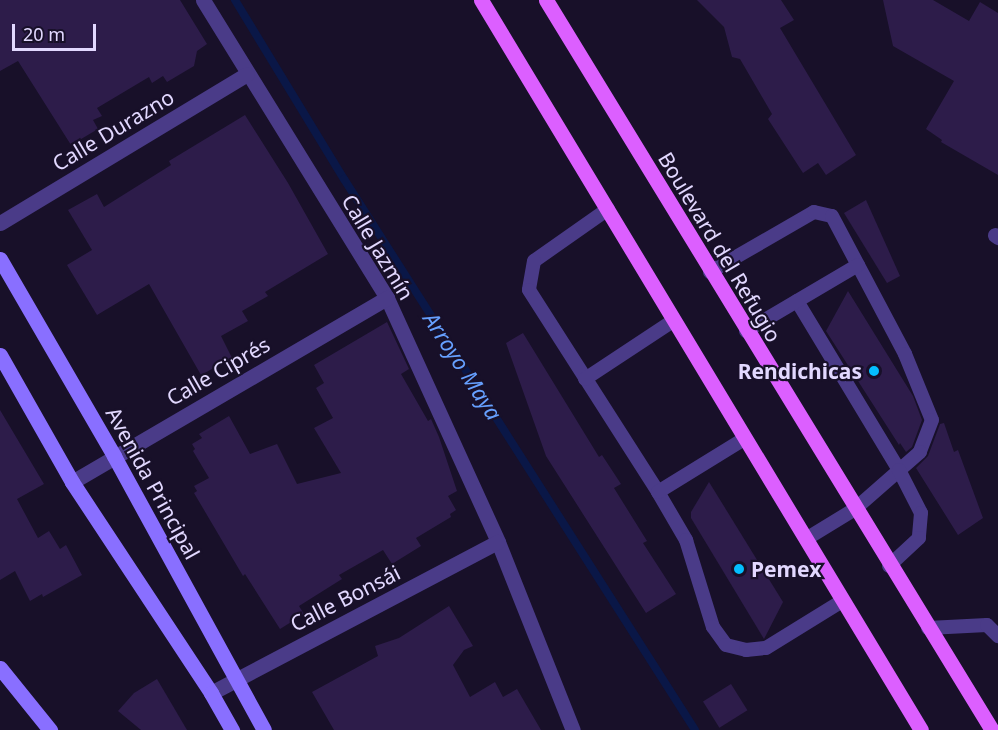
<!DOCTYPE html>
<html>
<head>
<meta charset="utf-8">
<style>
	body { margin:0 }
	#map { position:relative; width:998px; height:730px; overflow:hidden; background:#181029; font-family:"Noto Sans",sans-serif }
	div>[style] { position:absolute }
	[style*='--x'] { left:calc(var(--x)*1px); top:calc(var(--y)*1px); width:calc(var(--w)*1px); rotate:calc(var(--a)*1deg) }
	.stream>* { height:8px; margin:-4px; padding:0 4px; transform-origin:4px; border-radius:4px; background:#0a1747 }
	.building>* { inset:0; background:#2d1c4a; transform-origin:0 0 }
	.lane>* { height:14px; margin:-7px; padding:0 7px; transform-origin:7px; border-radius:7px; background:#4a3b88 }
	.street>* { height:15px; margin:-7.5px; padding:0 7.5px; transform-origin:7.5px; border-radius:7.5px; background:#4a3b88 }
	.secondary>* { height:15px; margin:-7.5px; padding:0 7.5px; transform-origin:7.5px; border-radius:7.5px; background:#896fff }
	.primary>* { height:15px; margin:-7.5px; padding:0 7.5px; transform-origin:7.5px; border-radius:7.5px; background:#dc5fff }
	.dots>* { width:16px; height:16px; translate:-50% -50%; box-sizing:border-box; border:3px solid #181029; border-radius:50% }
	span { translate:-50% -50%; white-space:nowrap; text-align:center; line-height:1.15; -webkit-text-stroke:4.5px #181029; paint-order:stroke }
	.street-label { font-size:21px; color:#e2d8ff }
	.poi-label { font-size:21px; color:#e2d8ff; font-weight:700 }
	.right { translate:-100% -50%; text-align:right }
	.left { translate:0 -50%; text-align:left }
	.water-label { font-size:22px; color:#66a0ff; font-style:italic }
	.scale { position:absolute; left:12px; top:24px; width:84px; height:27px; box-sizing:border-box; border:3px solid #e2d8ff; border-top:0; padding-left:8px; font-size:18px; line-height:21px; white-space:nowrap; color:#e2d8ff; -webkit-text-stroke:4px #181029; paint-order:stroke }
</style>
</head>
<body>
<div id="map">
	<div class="stream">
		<i style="--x:235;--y:0;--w:210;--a:58.7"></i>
		<i style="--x:344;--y:179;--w:653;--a:57.5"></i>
	</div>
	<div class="building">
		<i style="clip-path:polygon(0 0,180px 0,207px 44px,197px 51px,194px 66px,167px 82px,163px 76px,152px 83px,149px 77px,97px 108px,102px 116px,93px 120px,98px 129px,71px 145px,18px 61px,0 71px)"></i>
		<i style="clip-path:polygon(697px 0,781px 0,794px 20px,780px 28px,856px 155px,826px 175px,818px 163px,803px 173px,768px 119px,772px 114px,740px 59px,732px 57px,724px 27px)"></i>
		<i style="clip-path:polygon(883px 0,933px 0,969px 21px,980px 2px,998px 13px,998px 175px,941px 142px,942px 140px,926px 129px,954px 81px,893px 46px)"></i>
		<i style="clip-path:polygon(245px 115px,288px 183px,328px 254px,265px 292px,268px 296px,242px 311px,248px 321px,221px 336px,232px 358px,201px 375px,149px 284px,97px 315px,67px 265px,92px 250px,68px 210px,97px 194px,104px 207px,171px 165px,169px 161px)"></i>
		<i style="clip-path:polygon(866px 200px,900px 276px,887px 283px,844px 213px)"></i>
		<i style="clip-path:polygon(848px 291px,913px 396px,922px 420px,912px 447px,906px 452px,900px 443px,899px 445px,826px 331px)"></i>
		<i style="clip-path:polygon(387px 322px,409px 369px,401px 374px,428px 421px,431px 419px,439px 437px,457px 491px,448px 496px,456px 510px,450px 514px,451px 517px,416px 538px,421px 546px,392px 564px,383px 550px,339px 575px,342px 579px,299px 606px,304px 614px,280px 629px,245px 574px,243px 576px,194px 493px,197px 491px,194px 486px,209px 478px,193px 451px,195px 449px,192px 444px,202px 438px,199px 434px,229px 416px,250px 454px,277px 444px,297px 484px,341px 473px,314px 428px,333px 418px,316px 388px,324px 383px,314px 365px)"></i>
		<i style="clip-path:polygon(523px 333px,599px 457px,602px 455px,621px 484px,614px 488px,647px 541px,643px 543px,676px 594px,646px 613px,546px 456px,506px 343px)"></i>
		<i style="clip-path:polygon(0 410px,44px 484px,17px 499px,38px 538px,49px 531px,60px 549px,66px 545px,82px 575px,43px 597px,42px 594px,30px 601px,15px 571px,0 580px)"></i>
		<i style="clip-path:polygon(944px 423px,954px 452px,958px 450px,983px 518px,958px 535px,916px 468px,928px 456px,940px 424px)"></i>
		<i style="clip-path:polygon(709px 482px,783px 602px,764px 639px,691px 518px,691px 512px)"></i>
		<i style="clip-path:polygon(449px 606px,473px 646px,464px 650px,453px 665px,470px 697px,495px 682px,503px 697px,517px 689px,541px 730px,334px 730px,312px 692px,378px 656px,375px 646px,399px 638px)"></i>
		<i style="clip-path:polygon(157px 679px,187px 730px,141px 730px,118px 711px,134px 693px)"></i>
		<i style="left:731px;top:684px;width:31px;height:33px;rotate:58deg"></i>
	</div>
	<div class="lane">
		<i style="--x:608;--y:209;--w:90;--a:144.9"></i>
		<i style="--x:534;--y:261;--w:29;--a:100"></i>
		<i style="--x:529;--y:290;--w:240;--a:57.4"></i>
		<i style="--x:658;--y:492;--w:56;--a:59.7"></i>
		<i style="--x:686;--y:540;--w:91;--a:72.8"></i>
		<i style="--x:713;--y:627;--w:22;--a:54"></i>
		<i style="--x:726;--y:645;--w:21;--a:14"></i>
		<i style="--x:746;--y:650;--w:20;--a:-6"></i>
		<i style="--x:766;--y:648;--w:89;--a:-31.7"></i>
		<i style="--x:710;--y:272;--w:120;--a:-30"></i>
		<i style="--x:814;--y:212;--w:18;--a:13"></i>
		<i style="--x:832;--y:216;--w:156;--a:62.1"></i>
		<i style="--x:905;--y:354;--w:71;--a:67.8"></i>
		<i style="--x:932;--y:420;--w:34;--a:111"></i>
		<i style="--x:920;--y:452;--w:86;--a:138.8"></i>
		<i style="--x:855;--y:509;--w:57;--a:148.5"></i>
		<i style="--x:797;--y:301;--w:197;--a:58.9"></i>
		<i style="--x:899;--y:470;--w:48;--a:62.9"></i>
		<i style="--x:921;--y:513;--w:25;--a:95"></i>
		<i style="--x:919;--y:538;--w:41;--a:137"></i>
		<i style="--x:746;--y:331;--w:130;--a:-30.5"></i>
		<i style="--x:585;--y:379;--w:105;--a:-33.4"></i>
		<i style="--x:658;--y:492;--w:101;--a:-31.6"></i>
		<i style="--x:928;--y:628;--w:59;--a:-2.9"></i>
		<i style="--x:987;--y:625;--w:16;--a:45"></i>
	</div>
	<div class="street">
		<i style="--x:203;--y:0;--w:350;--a:58.3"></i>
		<i style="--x:387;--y:298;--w:268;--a:65.5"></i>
		<i style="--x:498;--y:542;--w:202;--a:68.3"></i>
		<i style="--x:0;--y:223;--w:288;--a:-31.1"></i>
		<i style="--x:995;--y:235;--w:4;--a:34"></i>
		<i style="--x:72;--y:482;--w:365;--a:-30.3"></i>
		<i style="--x:211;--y:693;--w:324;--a:-27.8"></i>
	</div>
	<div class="secondary">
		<i style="--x:0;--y:259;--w:228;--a:59.9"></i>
		<i style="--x:114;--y:456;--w:312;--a:61.3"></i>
		<i style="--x:0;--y:355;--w:146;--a:60.4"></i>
		<i style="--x:72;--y:482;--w:253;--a:56.6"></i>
		<i style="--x:211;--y:693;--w:43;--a:60.4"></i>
		<i style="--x:0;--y:668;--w:80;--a:51.1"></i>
	</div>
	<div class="primary">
		<i style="--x:481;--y:0;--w:852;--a:58.92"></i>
		<i style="--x:546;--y:0;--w:855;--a:58.58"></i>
	</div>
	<div class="dots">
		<i style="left:874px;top:371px;background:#04beff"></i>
		<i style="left:739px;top:569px;background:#04beff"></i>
	</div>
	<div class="street-label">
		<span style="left:113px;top:130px;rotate:-31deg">Calle Durazno</span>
		<span style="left:378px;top:247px;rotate:59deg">Calle Jazmín</span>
		<span style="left:720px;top:247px;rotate:59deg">Boulevard del Refugio</span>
		<span style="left:218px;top:371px;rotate:-30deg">Calle Ciprés</span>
		<span style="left:153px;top:483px;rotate:61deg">Avenida Principal</span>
		<span style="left:345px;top:598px;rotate:-27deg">Calle Bonsái</span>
	</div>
	<div class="poi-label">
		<span class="right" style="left:862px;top:371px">Rendichicas</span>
		<span class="left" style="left:751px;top:569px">Pemex</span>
	</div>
	<div class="water-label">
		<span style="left:463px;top:366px;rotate:57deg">Arroyo Maya</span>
	</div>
	<div class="scale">20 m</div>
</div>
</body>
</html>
